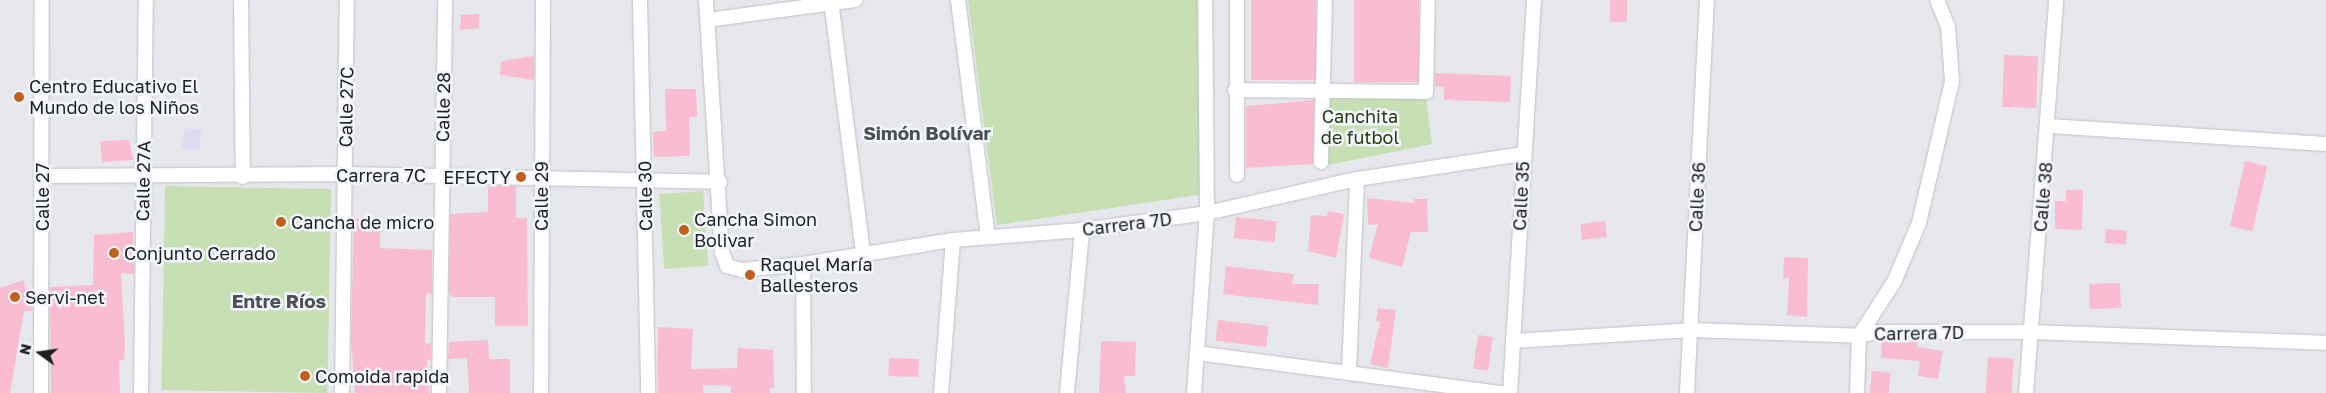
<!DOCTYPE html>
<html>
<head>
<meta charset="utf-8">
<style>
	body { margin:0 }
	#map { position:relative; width:2326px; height:393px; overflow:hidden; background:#e6e8ee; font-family:"Golos Text",sans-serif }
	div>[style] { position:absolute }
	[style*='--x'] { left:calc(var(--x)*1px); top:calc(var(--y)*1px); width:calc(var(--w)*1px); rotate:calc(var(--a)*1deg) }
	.commercial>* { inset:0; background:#dedbf1 }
	.green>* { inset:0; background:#c6dfb3; transform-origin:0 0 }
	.building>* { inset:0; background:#fabcd1; transform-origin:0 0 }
	.roads { filter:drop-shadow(0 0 1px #bfc1c7) drop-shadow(0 0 1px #bfc1c7) }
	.minor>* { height:14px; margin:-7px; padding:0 7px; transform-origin:7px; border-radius:7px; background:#fff }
	.dots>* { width:14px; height:14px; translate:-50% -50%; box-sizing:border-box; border:2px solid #f3f5fc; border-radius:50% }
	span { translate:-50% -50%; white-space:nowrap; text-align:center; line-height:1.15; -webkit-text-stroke:5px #f3f5fc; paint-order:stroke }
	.poi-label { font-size:18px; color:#1f2022 }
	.left { translate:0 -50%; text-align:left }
	.right { translate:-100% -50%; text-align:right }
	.street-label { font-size:18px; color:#1f2022 }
	.park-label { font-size:18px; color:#253c0f }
	.neighbourhood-label { font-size:19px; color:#4d4e54; font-weight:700 }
	.north { position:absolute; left:15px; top:328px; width:50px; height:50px; -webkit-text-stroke:4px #f3f5fc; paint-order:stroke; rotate:284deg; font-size:14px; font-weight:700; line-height:20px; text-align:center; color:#1f2022 }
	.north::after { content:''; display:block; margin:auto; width:18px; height:22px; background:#1f2022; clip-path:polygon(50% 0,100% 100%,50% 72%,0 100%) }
</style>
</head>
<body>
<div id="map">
	<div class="commercial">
		<i style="clip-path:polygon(185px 128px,202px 130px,199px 149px,182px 149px)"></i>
	</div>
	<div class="green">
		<i style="clip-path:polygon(968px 0,1213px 0,1211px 193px,997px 225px)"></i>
		<i style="clip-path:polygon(1330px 96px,1426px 98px,1432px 144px,1328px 165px)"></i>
		<i style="left:331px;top:189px;width:204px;height:166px;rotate:91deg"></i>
		<i style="left:703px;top:191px;width:75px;height:44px;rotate:86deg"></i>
	</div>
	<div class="building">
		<i style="left:1251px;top:0;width:65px;height:80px"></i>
		<i style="left:1354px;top:0;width:65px;height:82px"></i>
		<i style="left:1610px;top:0;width:17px;height:22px"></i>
		<i style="clip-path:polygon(479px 14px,479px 28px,460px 30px,461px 15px)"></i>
		<i style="left:2004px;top:55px;width:34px;height:52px;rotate:2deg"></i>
		<i style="clip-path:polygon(534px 56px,534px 80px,500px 75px,501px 61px)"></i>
		<i style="clip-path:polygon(1435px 73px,1511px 76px,1510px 102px,1444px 100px,1444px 87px,1435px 86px)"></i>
		<i style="clip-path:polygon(665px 89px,696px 89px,697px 117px,689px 117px,690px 156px,654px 157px,653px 132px,666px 131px)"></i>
		<i style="clip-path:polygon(1314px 100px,1313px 164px,1246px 168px,1246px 106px)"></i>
		<i style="clip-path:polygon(129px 140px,133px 160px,102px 162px,100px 141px)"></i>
		<i style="left:2245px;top:161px;width:23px;height:67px;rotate:13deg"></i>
		<i style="clip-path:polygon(488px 186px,516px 186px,516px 218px,527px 218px,528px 326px,495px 326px,495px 297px,453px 297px,449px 294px,450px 214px,488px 212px)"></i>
		<i style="clip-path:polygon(2066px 190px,2083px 190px,2082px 230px,2055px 229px,2055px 201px,2066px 201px)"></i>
		<i style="clip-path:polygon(1367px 198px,1414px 203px,1414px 199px,1427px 199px,1428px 232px,1411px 232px,1402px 267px,1369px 258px,1378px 224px,1368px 225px)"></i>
		<i style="clip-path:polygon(1328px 211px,1344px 214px,1336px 258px,1308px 251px,1311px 215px,1327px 216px)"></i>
		<i style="left:1236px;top:217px;width:41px;height:21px;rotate:6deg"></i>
		<i style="clip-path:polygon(354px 219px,380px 220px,380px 248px,432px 250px,432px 294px,426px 293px,425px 344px,431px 343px,431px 360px,427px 360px,429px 393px,355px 393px,351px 339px)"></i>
		<i style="left:1605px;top:221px;width:16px;height:25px;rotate:83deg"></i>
		<i style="left:2106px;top:229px;width:21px;height:14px;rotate:5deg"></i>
		<i style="clip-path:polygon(133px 232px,134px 274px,121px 273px,125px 346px,124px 360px,119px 361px,120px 393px,51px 393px,50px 287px,93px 285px,94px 235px)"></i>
		<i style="clip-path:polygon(1784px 257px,1808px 258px,1807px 317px,1787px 315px,1789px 278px,1783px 278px)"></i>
		<i style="clip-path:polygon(1226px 266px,1294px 274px,1292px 284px,1319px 284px,1318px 305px,1223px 294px)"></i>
		<i style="clip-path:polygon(24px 280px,25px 289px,33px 288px,32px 311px,24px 311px,10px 393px,0 393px,0 288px)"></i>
		<i style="left:2120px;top:283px;width:25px;height:31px;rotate:88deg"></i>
		<i style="clip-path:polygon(1378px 308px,1396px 310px,1388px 368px,1370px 364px,1380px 322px,1376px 321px)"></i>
		<i style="left:1218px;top:320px;width:51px;height:21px;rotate:7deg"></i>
		<i style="clip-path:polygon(658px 327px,693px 329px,691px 369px,737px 368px,738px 348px,773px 350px,774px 388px,770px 388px,770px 393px,731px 393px,731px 386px,703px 385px,703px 393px,658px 393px)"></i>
		<i style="left:1478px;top:335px;width:15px;height:34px;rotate:8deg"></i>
		<i style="clip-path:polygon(488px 340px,489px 359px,510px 359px,510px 393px,469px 393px,467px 358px,448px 359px,449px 342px)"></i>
		<i style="clip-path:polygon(1101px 341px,1136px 342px,1135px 376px,1124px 376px,1126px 393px,1099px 393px)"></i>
		<i style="clip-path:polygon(1882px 341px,1917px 342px,1917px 347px,1943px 351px,1938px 379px,1918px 376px,1920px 361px,1881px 358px)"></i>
		<i style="left:1988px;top:357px;width:26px;height:36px;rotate:4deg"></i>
		<i style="left:889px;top:358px;width:30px;height:18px;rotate:2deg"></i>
		<i style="left:1872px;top:371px;width:19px;height:22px;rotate:6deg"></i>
	</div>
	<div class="roads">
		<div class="minor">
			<i style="--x:241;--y:0;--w:177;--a:89.4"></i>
			<i style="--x:640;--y:0;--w:393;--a:88.8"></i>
			<i style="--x:706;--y:0;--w:253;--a:86.4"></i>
			<i style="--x:722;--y:252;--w:15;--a:70"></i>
			<i style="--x:727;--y:266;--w:16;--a:15"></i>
			<i style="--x:742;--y:270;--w:61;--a:-5.6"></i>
			<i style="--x:803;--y:264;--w:152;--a:-9.1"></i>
			<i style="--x:953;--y:240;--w:129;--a:-4.4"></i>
			<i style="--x:1082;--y:230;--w:126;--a:-7.7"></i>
			<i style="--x:1207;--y:213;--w:154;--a:-12.8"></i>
			<i style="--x:1357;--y:179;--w:168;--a:-8.6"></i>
			<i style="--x:831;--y:0;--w:256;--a:82.8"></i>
			<i style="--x:958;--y:0;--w:239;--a:82.8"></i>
			<i style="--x:708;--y:20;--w:149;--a:-7.7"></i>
			<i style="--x:1235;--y:90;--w:191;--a:0.6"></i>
			<i style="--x:1426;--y:92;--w:92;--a:-88.8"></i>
			<i style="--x:2049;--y:126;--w:278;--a:3.7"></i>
			<i style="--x:1321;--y:162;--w:162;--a:-88.6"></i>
			<i style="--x:1237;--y:175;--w:175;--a:-90"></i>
			<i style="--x:42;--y:176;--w:303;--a:-0.4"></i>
			<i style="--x:345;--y:174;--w:375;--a:1.2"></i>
			<i style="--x:803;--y:264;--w:129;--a:89.6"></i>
			<i style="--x:1513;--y:341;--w:178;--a:-3.5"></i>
			<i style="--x:1691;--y:330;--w:168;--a:2"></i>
			<i style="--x:1859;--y:336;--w:18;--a:-13"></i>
			<i style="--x:1877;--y:332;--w:154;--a:0"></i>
			<i style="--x:2031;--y:332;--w:295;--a:2.1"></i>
			<i style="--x:1197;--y:353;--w:308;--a:7.5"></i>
			<i style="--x:1349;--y:371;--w:192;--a:-87.6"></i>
			<i style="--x:41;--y:393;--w:393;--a:-89.9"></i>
			<i style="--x:141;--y:393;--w:393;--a:-89.3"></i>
			<i style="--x:342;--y:393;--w:393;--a:-89.3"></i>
			<i style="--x:439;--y:393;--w:393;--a:-89.1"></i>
			<i style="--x:541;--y:393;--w:393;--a:-89.7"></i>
			<i style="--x:941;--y:393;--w:153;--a:-85.5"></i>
			<i style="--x:1067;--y:393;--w:164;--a:-84.7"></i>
			<i style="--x:1194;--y:393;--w:180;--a:-85.9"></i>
			<i style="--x:1207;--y:213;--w:213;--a:-90.5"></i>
			<i style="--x:1510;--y:393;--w:394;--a:-86.5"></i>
			<i style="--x:1687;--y:393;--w:394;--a:-87.1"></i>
			<i style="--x:1857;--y:393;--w:57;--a:-88"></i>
			<i style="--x:1859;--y:336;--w:64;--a:-57.1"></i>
			<i style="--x:1894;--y:282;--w:64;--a:-67"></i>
			<i style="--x:1919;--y:223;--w:146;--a:-76.9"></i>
			<i style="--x:1952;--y:81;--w:54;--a:-94.2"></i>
			<i style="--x:1948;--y:27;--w:29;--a:-112"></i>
			<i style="--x:2026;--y:393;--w:394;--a:-85.6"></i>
		</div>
	</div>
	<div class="dots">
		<i style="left:19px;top:97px;background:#c1611b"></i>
		<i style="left:521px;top:177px;background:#c1611b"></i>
		<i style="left:281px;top:222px;background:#c1611b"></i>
		<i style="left:684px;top:230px;background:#c1611b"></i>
		<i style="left:114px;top:253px;background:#c1611b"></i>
		<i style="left:750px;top:275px;background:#c1611b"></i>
		<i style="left:15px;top:297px;background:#c1611b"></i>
		<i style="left:305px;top:376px;background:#c1611b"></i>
	</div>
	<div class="poi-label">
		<span class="left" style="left:29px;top:97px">Centro Educativo El<br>Mundo de los Niños</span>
		<span class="right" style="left:511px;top:177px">EFECTY</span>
		<span class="left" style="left:694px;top:230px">Cancha Simon<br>Bolivar</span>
		<span class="left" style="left:291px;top:222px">Cancha de micro</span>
		<span class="left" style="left:124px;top:253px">Conjunto Cerrado</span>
		<span class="left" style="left:760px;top:275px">Raquel María<br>Ballesteros</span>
		<span class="left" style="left:25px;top:297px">Servi-net</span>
		<span class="left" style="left:315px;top:376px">Comoida rapida</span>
	</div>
	<div class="street-label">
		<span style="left:346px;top:107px;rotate:-89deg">Calle 27C</span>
		<span style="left:443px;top:107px;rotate:-89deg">Calle 28</span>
		<span style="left:381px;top:175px">Carrera 7C</span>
		<span style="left:143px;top:181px;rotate:-89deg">Calle 27A</span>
		<span style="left:541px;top:196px;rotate:-90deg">Calle 29</span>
		<span style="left:645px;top:196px;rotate:-91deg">Calle 30</span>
		<span style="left:1521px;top:196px;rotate:-87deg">Calle 35</span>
		<span style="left:42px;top:197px;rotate:-90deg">Calle 27</span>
		<span style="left:1697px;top:197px;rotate:-87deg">Calle 36</span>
		<span style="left:2043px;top:197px;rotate:-85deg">Calle 38</span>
		<span style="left:1127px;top:224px;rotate:-7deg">Carrera 7D</span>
		<span style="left:1919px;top:333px;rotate:-1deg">Carrera 7D</span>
	</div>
	<div class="park-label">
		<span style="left:1360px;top:127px">Canchita<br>de futbol</span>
	</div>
	<div class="neighbourhood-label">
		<span style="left:927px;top:133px">Simón Bolívar</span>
		<span style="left:279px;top:301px">Entre Ríos</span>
	</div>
	<div class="north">N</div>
</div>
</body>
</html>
